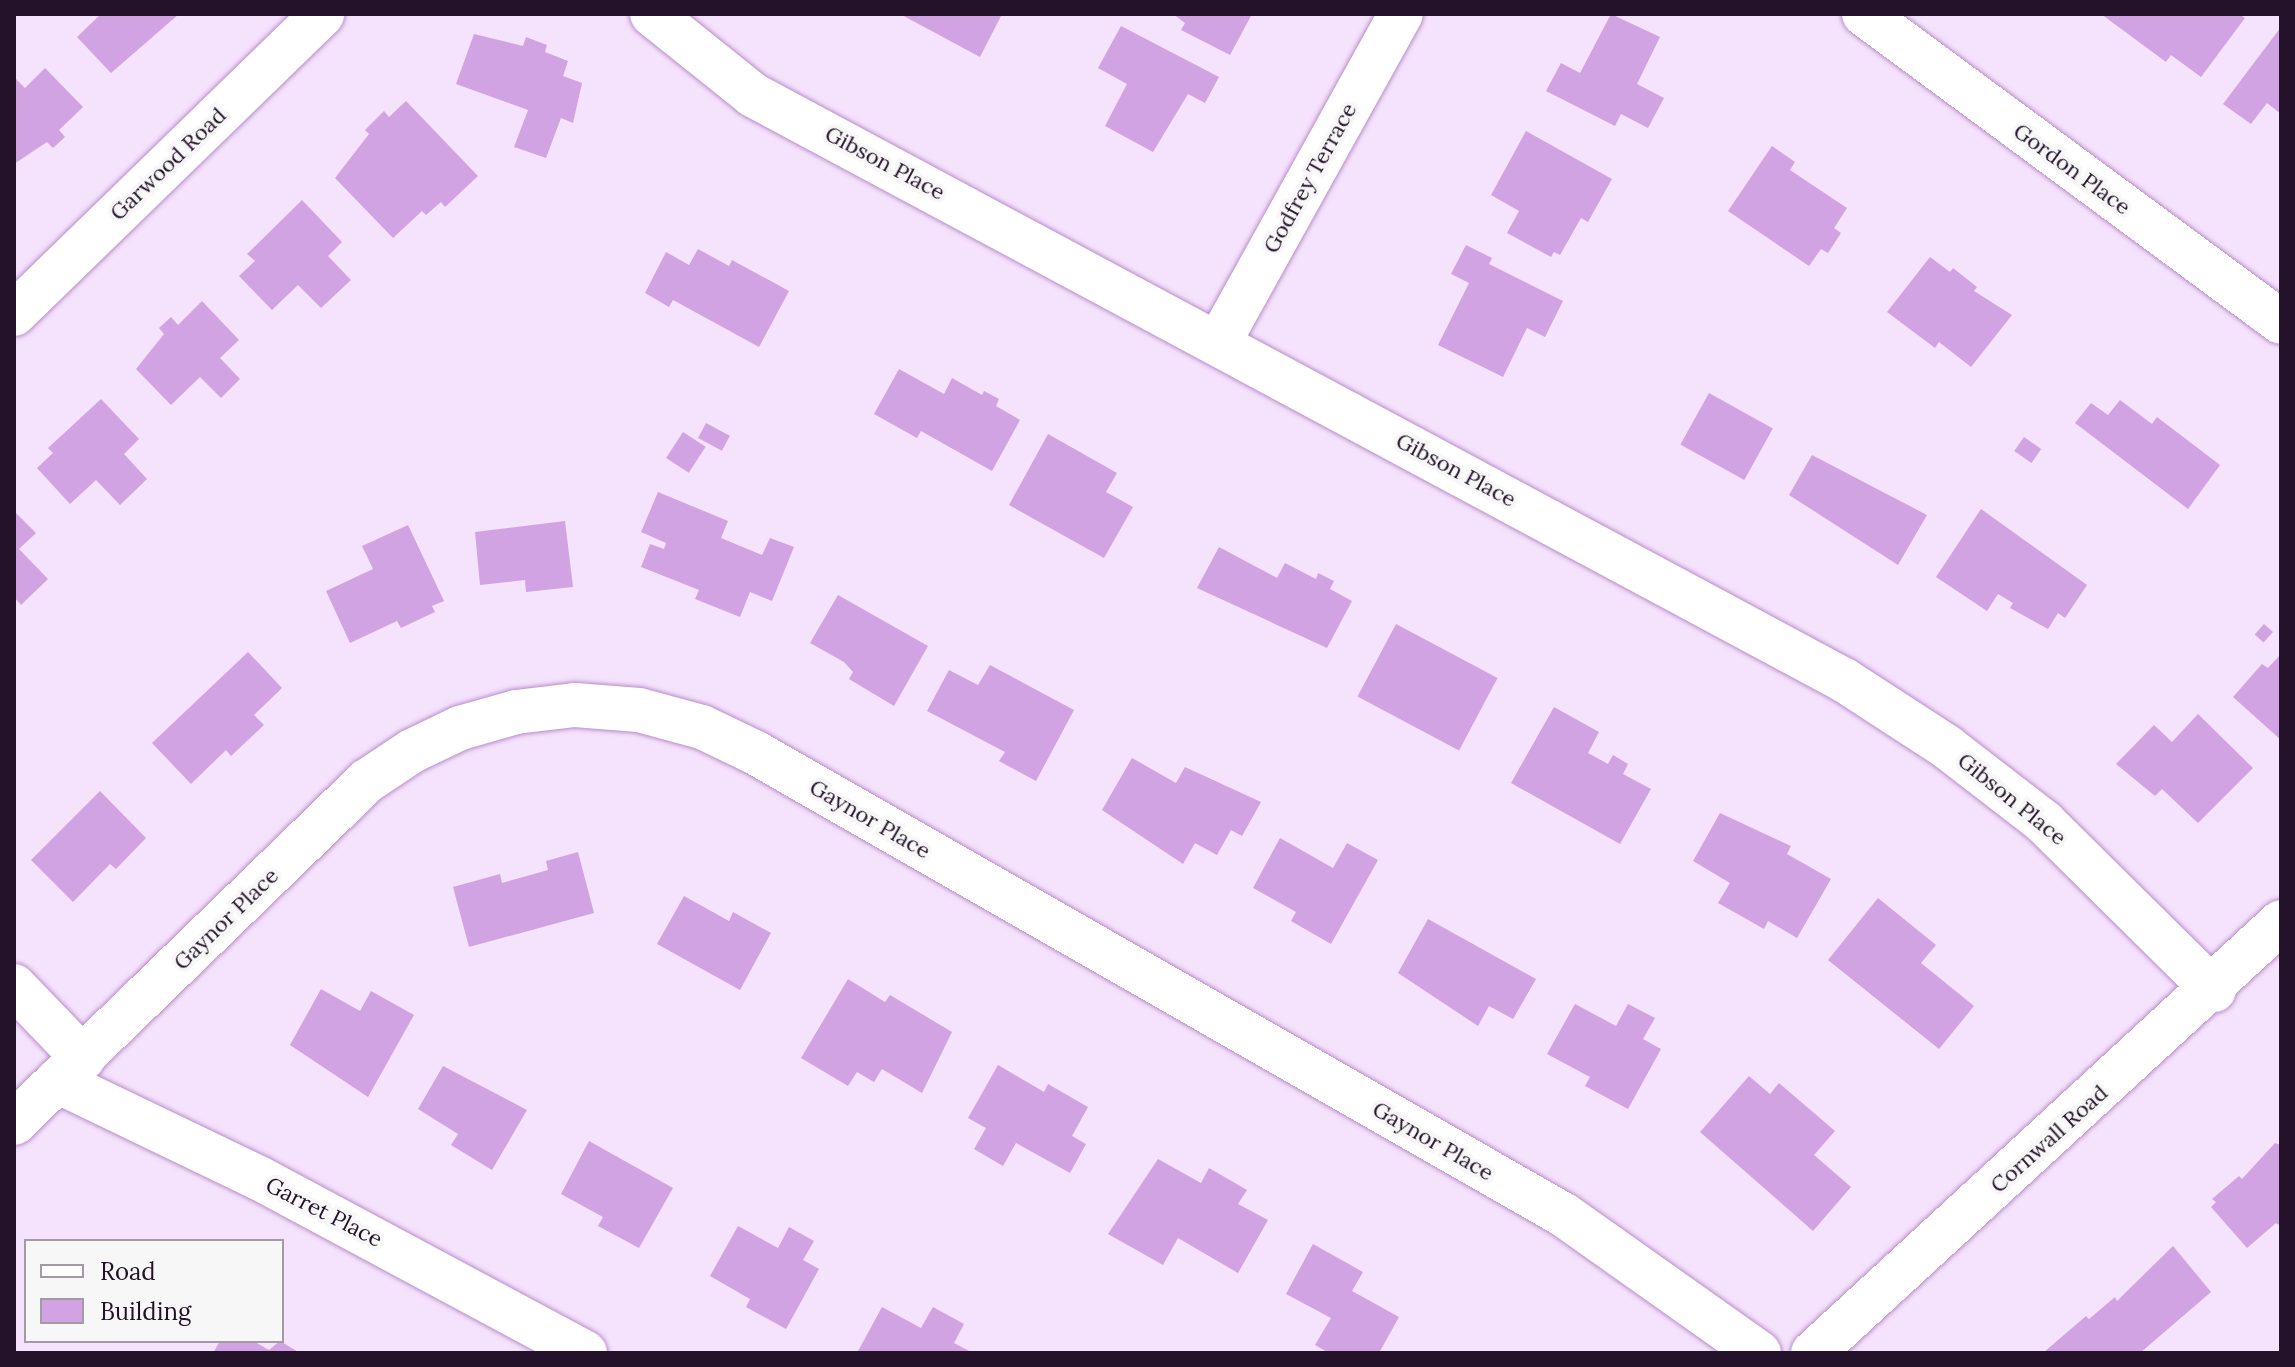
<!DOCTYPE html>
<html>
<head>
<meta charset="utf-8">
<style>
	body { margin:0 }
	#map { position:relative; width:2295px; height:1367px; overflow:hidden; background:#f5e2fc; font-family:Lora,serif }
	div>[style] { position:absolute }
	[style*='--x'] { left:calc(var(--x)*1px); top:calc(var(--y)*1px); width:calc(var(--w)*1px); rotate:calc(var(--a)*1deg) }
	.building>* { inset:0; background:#d1a3e2; transform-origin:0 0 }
	.roads { filter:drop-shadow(0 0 2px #b98dca) drop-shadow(0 0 2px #b98dca) }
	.minor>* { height:44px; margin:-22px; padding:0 22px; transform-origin:22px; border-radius:22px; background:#fff }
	span { translate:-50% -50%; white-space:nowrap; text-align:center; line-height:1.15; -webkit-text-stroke:8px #f7f7f7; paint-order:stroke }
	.street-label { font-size:22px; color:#231229 }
	.frame { position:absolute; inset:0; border:16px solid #231229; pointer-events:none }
	.legend { position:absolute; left:24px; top:1239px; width:260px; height:104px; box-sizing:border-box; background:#f7f7f7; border:2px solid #a29ba5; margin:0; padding:10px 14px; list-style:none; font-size:24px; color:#231229 }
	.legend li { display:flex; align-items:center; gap:16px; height:40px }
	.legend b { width:40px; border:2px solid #a29ba5 }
</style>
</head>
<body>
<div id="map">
	<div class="building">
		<i style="clip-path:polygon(101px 14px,179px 14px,111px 73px,77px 37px)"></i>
		<i style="clip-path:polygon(900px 14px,1002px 14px,980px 57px)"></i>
		<i style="clip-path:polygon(1173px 14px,1252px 14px,1230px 55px,1181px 30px,1185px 23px)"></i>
		<i style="clip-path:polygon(1611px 14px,1660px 37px,1637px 84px,1664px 98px,1648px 128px,1621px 114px,1615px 126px,1546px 91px,1561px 63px,1580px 73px)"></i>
		<i style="clip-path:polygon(2101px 14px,2239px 14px,2245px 18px,2201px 77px,2171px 55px,2166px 62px)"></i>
		<i style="clip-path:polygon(1121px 26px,1219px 77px,1205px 103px,1188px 94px,1153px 152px,1105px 126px,1127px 84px,1098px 68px)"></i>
		<i style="clip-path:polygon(2281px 27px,2281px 114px,2267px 103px,2251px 124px,2223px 104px)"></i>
		<i style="clip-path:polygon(474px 34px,523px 46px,526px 37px,547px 45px,545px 52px,568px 61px,563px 76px,582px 83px,573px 123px,561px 118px,546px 158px,514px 147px,528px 110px,456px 84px)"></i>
		<i style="clip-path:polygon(45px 68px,83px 107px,59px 130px,65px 137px,53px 148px,47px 142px,14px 164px,14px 77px,25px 88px)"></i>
		<i style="clip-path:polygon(406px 101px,478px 176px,445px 207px,441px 202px,426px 215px,422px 211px,393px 238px,335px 178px,369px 134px,365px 130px,384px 111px,389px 117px)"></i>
		<i style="clip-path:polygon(1526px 131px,1612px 179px,1588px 222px,1581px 218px,1560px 255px,1554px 252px,1551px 257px,1507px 233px,1519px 211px,1491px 195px)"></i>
		<i style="clip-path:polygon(1772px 146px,1795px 162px,1790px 170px,1847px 208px,1834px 228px,1841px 233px,1828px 253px,1821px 249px,1809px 266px,1728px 211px)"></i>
		<i style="clip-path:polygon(302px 200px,342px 242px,328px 256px,351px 280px,321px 308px,298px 285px,272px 310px,239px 276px,255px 261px,247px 254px)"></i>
		<i style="clip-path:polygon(1466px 245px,1492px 258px,1489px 264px,1563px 301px,1545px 337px,1527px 328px,1503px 377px,1438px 345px,1469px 283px,1451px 274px)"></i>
		<i style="clip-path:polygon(698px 249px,729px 266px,732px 260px,789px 291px,759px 347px,673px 300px,669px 307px,645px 293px,666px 252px,689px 265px)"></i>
		<i style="clip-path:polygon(1930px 257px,1950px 272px,1953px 268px,1977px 287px,1974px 291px,2012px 315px,1971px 367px,1939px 342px,1935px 348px,1887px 312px)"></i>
		<i style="clip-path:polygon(202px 301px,239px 340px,220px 358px,240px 379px,221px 398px,200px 377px,171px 405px,136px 369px,164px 334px,159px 328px,171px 317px,178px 325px)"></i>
		<i style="clip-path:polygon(899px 369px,944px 394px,952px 378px,982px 395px,984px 391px,999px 399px,996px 406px,1020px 420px,992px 471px,921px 431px,917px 438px,874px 414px)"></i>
		<i style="left:1709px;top:393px;width:73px;height:59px;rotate:29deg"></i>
		<i style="clip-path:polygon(101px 399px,139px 439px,124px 454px,147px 479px,120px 505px,96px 480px,70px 504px,37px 468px,53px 453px,48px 448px)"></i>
		<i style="clip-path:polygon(2120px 400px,2152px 424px,2157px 417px,2220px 465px,2188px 509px,2075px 423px,2091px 403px,2108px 415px)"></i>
		<i style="left:706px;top:423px;width:27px;height:17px;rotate:28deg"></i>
		<i style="left:683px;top:432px;width:27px;height:31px;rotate:33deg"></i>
		<i style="clip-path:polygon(1048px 434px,1117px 473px,1106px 492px,1133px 507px,1104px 558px,1009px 505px)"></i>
		<i style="left:2024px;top:437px;width:21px;height:17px;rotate:35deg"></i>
		<i style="clip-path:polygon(1812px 455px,1927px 515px,1898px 565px,1789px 495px)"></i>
		<i style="clip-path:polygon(658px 492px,728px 521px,721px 538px,762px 555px,770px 538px,794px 547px,772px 601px,750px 592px,740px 617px,695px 599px,699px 590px,641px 567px,650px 544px,664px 549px,666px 543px,641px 532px)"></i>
		<i style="clip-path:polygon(1981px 509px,2087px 585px,2065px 618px,2058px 613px,2048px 629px,2010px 608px,2013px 603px,1998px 594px,1987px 611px,1936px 577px)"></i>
		<i style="clip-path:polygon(14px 511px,36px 533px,19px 549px,48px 579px,21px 605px,14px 597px)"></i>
		<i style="clip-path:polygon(565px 521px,573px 587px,526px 592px,525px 580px,480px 585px,475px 532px)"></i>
		<i style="clip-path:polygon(408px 525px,444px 601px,432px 606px,435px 612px,401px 628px,397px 621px,350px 643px,326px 591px,373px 569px,362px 546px)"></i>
		<i style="clip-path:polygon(1219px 547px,1277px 578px,1285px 563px,1316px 579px,1318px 573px,1334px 581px,1330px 589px,1352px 601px,1327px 648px,1197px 588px)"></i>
		<i style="clip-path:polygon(838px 595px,928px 646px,894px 706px,849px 679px,853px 672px,844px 662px,810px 643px)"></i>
		<i style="left:1396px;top:624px;width:115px;height:82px;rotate:28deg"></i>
		<i style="left:2264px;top:624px;width:12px;height:14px;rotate:42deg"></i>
		<i style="clip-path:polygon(248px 652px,282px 688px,254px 715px,264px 725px,231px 756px,226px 750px,191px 784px,152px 743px)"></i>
		<i style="clip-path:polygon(2281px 654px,2281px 740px,2233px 697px,2262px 664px,2268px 668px)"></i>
		<i style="clip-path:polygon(990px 665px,1074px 710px,1036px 781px,999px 761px,1005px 752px,927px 711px,949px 670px,978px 685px)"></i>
		<i style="clip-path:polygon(1554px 707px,1599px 732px,1588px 753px,1608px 764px,1613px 755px,1628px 764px,1623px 774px,1651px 789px,1620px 844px,1511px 783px)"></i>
		<i style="clip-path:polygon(2198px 714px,2253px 768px,2198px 823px,2162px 789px,2155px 796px,2116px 764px,2154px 725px,2172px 742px)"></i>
		<i style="clip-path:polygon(1132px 758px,1176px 783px,1185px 767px,1261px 802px,1242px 836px,1231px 830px,1217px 855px,1195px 843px,1183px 864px,1102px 810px)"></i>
		<i style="clip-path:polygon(100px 791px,146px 838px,116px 869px,110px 864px,73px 902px,31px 860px)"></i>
		<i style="clip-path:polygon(1720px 813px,1791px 846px,1787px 854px,1831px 879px,1797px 938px,1768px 921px,1764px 929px,1718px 903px,1730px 883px,1693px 861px)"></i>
		<i style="clip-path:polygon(1280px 838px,1333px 868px,1347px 843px,1378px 860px,1331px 944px,1291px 921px,1296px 912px,1253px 888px)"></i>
		<i style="clip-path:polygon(578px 852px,594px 913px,469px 947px,453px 887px,500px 874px,502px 883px,548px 870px,546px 861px)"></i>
		<i style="clip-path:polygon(684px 896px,729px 921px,733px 912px,771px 933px,740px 990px,657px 944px)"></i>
		<i style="clip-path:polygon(1878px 898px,1936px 945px,1921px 963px,1974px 1006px,1939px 1049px,1828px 960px)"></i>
		<i style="clip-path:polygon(1428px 919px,1536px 979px,1513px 1019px,1489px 1006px,1478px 1026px,1398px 973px)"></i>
		<i style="clip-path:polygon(848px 979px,885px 1002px,890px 995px,952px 1032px,922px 1093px,882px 1069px,874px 1082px,857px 1072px,848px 1086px,801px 1058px)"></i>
		<i style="clip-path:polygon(321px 989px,360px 1011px,371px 991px,414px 1015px,368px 1097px,290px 1045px)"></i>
		<i style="clip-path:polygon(1575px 1004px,1616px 1026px,1628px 1004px,1655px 1018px,1643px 1039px,1661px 1049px,1628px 1109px,1585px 1086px,1590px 1077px,1547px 1054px)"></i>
		<i style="clip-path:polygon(998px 1065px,1044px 1092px,1048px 1084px,1088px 1107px,1072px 1136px,1086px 1144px,1070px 1173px,1016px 1143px,1003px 1166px,974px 1149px,986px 1128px,968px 1118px)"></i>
		<i style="clip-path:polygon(443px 1066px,527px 1110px,492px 1170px,451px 1145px,458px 1134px,418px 1109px)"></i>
		<i style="clip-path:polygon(1749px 1076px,1770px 1094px,1779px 1083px,1835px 1131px,1814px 1155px,1851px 1187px,1813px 1231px,1700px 1132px)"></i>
		<i style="clip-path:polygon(589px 1141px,673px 1188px,639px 1248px,598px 1226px,603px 1217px,561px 1194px)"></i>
		<i style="clip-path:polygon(2275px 1143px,2281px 1145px,2281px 1226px,2276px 1223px,2247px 1248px,2211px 1207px,2216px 1202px,2212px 1199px,2239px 1176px,2242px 1179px)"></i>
		<i style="clip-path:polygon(1158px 1159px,1201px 1183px,1209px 1168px,1247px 1190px,1238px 1204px,1268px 1220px,1238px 1273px,1178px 1238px,1163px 1265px,1108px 1234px)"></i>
		<i style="clip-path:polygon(738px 1226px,778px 1248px,789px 1227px,814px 1241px,803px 1260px,819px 1269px,786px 1329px,746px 1307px,750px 1299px,710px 1276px)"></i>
		<i style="clip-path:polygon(1313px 1244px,1363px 1272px,1352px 1291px,1399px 1317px,1379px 1353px,1329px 1353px,1315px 1345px,1331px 1318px,1286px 1294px)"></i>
		<i style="clip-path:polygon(2173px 1246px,2211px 1292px,2140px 1353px,2043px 1353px,2086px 1316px,2089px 1319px,2115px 1297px,2117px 1301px)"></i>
		<i style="clip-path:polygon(882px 1307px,921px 1328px,933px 1307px,964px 1324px,954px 1343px,973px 1353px,857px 1353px)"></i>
		<i style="clip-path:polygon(220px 1341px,253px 1341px,269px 1350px,280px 1341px,300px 1353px,213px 1353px)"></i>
	</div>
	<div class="roads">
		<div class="minor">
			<i style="--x:652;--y:14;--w:129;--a:38.7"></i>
			<i style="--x:753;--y:95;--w:1238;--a:28.2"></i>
			<i style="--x:1844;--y:680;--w:123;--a:33"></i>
			<i style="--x:1947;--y:747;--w:123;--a:37.7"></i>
			<i style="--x:2044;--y:822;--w:239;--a:44.7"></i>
			<i style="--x:1864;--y:14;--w:518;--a:36.45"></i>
			<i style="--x:14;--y:314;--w:430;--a:-44.2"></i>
			<i style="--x:1219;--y:342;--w:375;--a:-61"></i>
			<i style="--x:14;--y:986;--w:100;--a:46.2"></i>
			<i style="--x:57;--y:1081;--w:224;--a:25.7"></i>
			<i style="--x:259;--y:1178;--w:370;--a:28.2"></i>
			<i style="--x:14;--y:1123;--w:492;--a:-44.1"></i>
			<i style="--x:367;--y:781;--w:54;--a:-33.7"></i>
			<i style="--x:412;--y:751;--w:53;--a:-25.6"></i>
			<i style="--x:460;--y:728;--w:58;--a:-15.9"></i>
			<i style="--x:516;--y:712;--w:59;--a:-6.8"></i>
			<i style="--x:575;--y:705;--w:64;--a:4.5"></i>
			<i style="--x:639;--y:710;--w:65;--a:15.1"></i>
			<i style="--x:702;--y:727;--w:60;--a:25.7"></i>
			<i style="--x:756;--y:753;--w:931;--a:29.76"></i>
			<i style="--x:1564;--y:1215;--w:239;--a:35.3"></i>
			<i style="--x:1813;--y:1353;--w:636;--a:-42.64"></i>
		</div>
	</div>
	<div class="street-label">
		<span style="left:885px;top:163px;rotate:28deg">Gibson Place</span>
		<span style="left:168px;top:164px;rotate:-44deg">Garwood Road</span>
		<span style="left:2072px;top:169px;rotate:36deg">Gordon Place</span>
		<span style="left:1310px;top:178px;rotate:-61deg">Godfrey Terrace</span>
		<span style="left:1456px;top:470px;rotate:28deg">Gibson Place</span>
		<span style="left:2012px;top:799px;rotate:39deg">Gibson Place</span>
		<span style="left:870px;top:819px;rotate:30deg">Gaynor Place</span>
		<span style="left:226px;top:919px;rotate:-44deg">Gaynor Place</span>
		<span style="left:2049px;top:1139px;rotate:-42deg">Cornwall Road</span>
		<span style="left:1433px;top:1141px;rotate:30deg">Gaynor Place</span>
		<span style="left:324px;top:1212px;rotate:27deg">Garret Place</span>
	</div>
	<div class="frame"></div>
	<ul class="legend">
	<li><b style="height:10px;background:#fff"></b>Road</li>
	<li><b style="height:22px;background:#d1a3e2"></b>Building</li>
	</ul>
</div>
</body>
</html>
